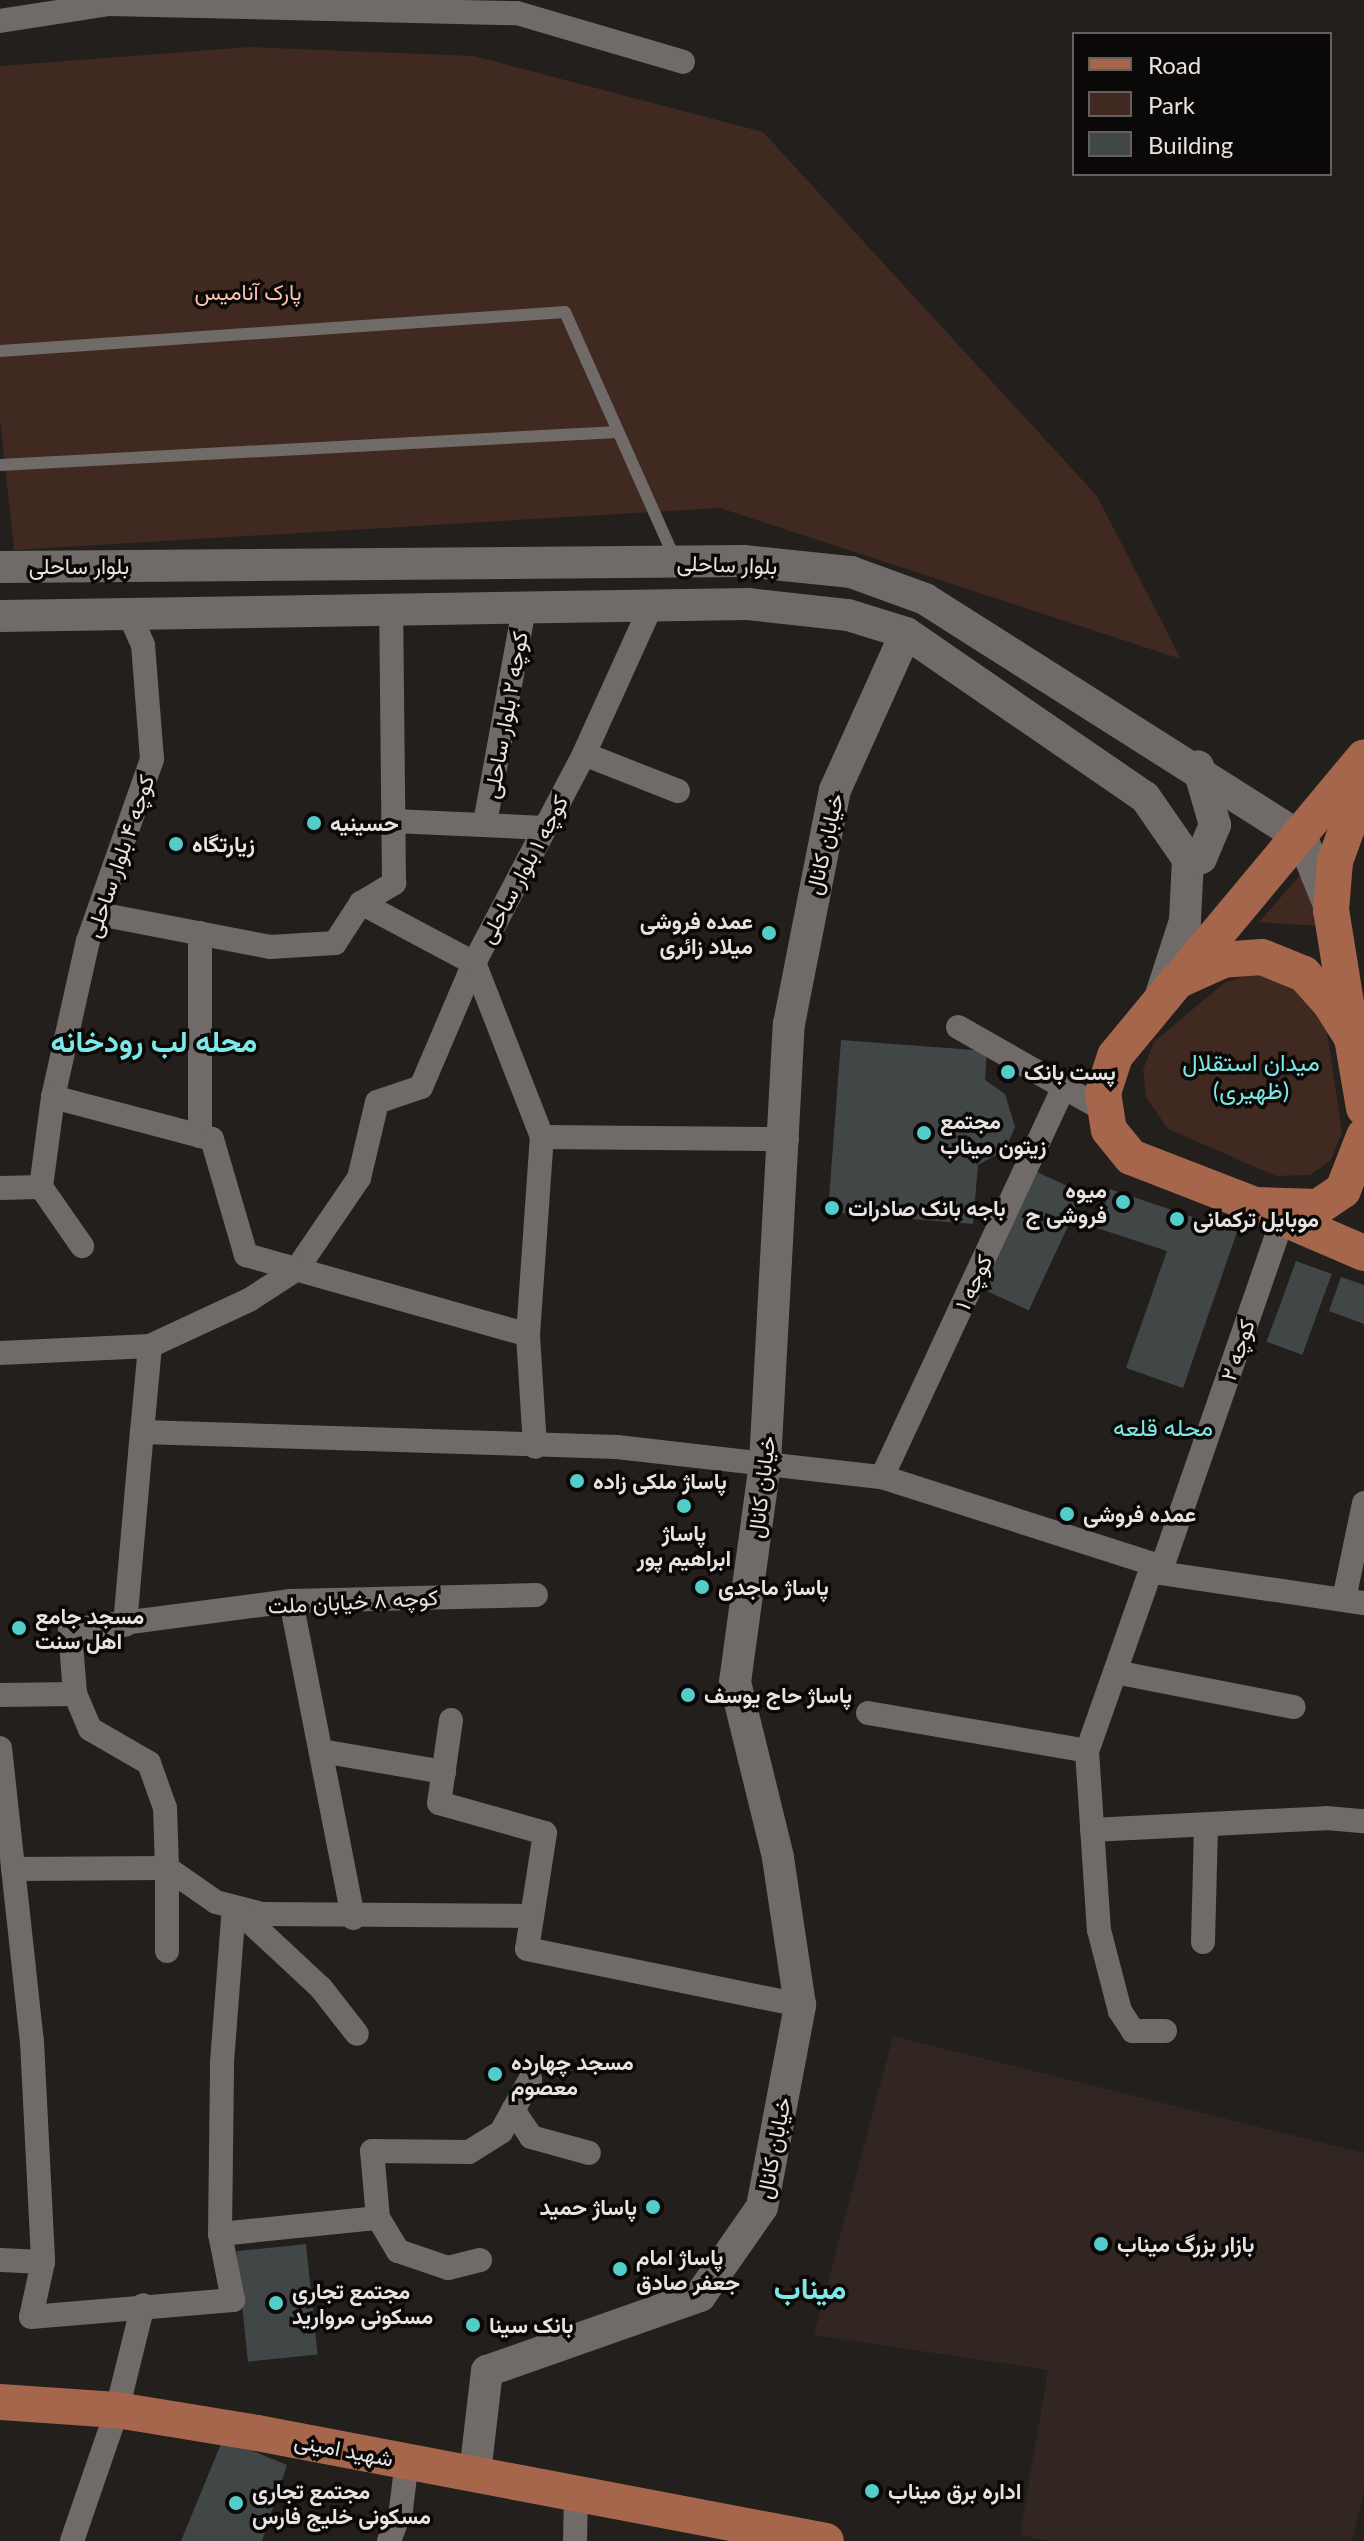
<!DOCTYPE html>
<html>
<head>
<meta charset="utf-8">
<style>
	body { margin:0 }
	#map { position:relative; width:1364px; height:2541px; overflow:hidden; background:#231f1d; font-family:Lato,Vazirmatn,sans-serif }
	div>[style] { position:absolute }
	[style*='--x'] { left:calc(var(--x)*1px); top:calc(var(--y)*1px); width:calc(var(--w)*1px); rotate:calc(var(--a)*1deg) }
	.built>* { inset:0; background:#312622 }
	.green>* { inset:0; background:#3f2920 }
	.building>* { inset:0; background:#414747; transform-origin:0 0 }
	.lane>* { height:12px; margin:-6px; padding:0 6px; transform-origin:6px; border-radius:6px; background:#706a68 }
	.street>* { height:24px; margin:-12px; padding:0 12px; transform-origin:12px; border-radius:12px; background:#706a68 }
	.secondary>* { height:32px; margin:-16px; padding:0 16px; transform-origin:16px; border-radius:16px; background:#706a68 }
	.primary>* { height:36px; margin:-18px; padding:0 18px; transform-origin:18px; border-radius:18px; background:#a5664c }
	.dots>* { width:22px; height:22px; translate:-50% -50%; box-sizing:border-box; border:4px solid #0b0908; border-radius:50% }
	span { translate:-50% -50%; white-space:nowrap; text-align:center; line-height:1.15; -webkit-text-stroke:7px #0b0908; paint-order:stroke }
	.park-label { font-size:22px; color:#fbc3ae }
	.street-label { font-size:22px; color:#e6e3e1 }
	.poi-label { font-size:22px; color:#e6e3e1; font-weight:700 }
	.left { translate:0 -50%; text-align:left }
	.right { translate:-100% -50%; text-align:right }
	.neighbourhood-label { font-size:24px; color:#7de8e5 }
	.district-label { font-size:30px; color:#7de8e5; font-weight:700 }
	.legend { position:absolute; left:1072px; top:32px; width:260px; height:144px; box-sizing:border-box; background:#0b0908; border:2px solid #63605f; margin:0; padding:10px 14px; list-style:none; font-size:24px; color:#e6e3e1 }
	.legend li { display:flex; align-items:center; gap:16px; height:40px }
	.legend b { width:40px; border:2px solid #63605f }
</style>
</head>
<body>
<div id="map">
	<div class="built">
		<i style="clip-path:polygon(893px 2036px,1364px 2153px,1364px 2493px,1352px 2541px,1049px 2541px,1020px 2535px,1048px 2370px,814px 2335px)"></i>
	</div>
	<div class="green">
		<i style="clip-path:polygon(250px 47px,474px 56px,763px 132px,1097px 496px,1181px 659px,720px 508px,14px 550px,0 419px,0 66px)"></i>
		<i style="clip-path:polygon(1304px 871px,1317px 926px,1259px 922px)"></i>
		<i style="clip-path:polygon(1253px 973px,1283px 977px,1325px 1019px,1342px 1132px,1331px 1160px,1310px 1175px,1276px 1176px,1168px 1129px,1146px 1097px,1143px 1070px,1154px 1042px,1224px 983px)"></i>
	</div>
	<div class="building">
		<i style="clip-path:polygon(841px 1040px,987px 1051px,985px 1080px,1005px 1094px,1015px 1127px,1005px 1150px,978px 1165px,973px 1224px,828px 1212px)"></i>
		<i style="left:1037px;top:1172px;width:51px;height:129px;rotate:25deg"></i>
		<i style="clip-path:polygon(1110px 1189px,1237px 1232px,1183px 1388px,1126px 1368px,1167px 1251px,1097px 1228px)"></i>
		<i style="left:1296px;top:1261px;width:38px;height:86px;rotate:20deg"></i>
		<i style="clip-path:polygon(1341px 1277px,1364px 1285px,1364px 1324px,1329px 1311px)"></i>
		<i style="left:306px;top:2244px;width:111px;height:70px;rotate:84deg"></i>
		<i style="clip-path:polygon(223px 2439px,287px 2465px,262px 2541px,181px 2541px)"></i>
	</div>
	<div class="lane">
		<i style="--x:0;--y:351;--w:566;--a:-3.95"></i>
		<i style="--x:565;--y:312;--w:270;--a:66"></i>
		<i style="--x:0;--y:465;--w:619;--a:-3.06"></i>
	</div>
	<div class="street">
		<i style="--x:0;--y:21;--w:109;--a:-8.9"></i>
		<i style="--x:108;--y:4;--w:409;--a:1.3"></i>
		<i style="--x:517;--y:13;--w:173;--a:16.4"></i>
		<i style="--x:584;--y:754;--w:101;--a:21.5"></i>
		<i style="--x:393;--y:821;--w:152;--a:2.6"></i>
		<i style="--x:485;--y:823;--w:219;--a:-79.7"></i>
		<i style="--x:361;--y:903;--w:39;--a:-31"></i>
		<i style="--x:394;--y:883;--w:273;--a:-90.6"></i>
		<i style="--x:99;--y:914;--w:174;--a:10.9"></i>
		<i style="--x:270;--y:947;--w:65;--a:-3.5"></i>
		<i style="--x:335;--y:943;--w:48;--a:-57"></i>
		<i style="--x:361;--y:903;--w:128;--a:28"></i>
		<i style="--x:474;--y:963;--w:135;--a:113.1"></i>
		<i style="--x:421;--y:1087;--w:46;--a:161.2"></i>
		<i style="--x:377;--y:1102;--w:78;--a:103.3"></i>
		<i style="--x:359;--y:1178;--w:110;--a:124.3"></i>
		<i style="--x:297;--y:1269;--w:57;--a:147.1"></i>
		<i style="--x:249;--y:1300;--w:109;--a:155.1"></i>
		<i style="--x:958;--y:1027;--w:170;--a:29.6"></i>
		<i style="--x:53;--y:1097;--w:160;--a:-77.4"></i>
		<i style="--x:88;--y:941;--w:193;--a:-70.6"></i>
		<i style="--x:152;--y:759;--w:114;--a:-94.5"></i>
		<i style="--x:143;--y:645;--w:34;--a:-114"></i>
		<i style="--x:200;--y:1136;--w:203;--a:-90"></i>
		<i style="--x:542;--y:1137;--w:187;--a:-111.3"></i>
		<i style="--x:474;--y:963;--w:236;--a:-62.2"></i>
		<i style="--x:584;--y:754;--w:162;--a:-65.6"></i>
		<i style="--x:41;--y:1187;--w:72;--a:55.2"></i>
		<i style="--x:0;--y:1188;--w:41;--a:-1.4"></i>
		<i style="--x:41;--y:1187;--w:91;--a:-82.4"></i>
		<i style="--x:53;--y:1097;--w:164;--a:14.8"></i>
		<i style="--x:212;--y:1139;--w:121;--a:73.7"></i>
		<i style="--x:246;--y:1255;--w:293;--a:15.8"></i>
		<i style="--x:528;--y:1335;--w:198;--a:-86"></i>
		<i style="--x:542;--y:1137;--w:245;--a:0.5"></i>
		<i style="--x:528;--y:1335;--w:112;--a:86.4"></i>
		<i style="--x:0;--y:1353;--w:150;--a:-2.7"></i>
		<i style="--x:150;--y:1346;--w:86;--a:95.3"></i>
		<i style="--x:142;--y:1432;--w:475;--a:1.8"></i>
		<i style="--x:617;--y:1447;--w:267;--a:6.5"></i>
		<i style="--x:882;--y:1477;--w:285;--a:17.8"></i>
		<i style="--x:1153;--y:1564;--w:11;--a:52"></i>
		<i style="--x:882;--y:1477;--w:430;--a:-65"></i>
		<i style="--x:1153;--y:1564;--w:198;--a:109.4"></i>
		<i style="--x:1087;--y:1751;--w:179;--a:86.2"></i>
		<i style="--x:1099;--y:1930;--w:84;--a:75.5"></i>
		<i style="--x:1120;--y:2011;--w:24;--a:57"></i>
		<i style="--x:1133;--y:2031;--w:32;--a:0"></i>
		<i style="--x:1160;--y:1573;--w:376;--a:-70.9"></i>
		<i style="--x:1160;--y:1573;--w:206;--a:8.4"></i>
		<i style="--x:1344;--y:1599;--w:98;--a:-78.2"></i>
		<i style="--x:291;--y:1601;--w:323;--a:78.9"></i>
		<i style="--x:125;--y:1625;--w:194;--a:-85"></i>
		<i style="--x:1115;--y:1672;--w:182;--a:11.1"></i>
		<i style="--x:0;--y:1695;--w:75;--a:-0.8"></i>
		<i style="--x:75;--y:1694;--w:64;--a:-94.5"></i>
		<i style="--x:70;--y:1630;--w:223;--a:-7.5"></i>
		<i style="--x:291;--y:1601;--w:245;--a:-1.4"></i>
		<i style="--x:868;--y:1713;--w:222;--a:9.8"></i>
		<i style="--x:451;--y:1720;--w:84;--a:98.2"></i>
		<i style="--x:439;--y:1803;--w:110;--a:15.8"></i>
		<i style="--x:545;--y:1833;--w:117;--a:98.8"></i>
		<i style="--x:527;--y:1949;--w:279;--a:11.6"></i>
		<i style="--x:0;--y:1748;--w:296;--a:83.8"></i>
		<i style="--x:32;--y:2042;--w:220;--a:87.1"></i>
		<i style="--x:43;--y:2262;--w:56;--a:102.3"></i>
		<i style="--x:31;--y:2317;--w:203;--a:-4.8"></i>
		<i style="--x:233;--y:2300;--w:67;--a:-101.1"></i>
		<i style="--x:220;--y:2234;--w:159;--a:-5.8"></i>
		<i style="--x:321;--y:1751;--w:125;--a:9.7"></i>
		<i style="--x:1092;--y:1830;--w:234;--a:-2.9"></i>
		<i style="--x:1326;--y:1818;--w:38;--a:5"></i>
		<i style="--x:167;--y:1868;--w:60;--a:34.8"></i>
		<i style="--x:216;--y:1902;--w:48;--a:14.6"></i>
		<i style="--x:262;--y:1914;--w:270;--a:0.4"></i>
		<i style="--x:13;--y:1869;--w:154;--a:-0.4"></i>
		<i style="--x:167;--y:1868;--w:60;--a:-91.9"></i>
		<i style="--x:165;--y:1808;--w:48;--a:-109.6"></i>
		<i style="--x:149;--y:1763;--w:68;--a:-150"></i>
		<i style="--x:90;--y:1729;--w:38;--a:-113"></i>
		<i style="--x:236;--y:1909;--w:116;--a:42.9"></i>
		<i style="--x:321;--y:1988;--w:58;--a:52"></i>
		<i style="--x:1203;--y:1942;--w:116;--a:-88.5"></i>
		<i style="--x:167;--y:1951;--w:83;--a:-90"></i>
		<i style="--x:513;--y:2110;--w:32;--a:56"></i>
		<i style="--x:531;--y:2137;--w:60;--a:15.4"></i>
		<i style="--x:220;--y:2234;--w:172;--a:-89.3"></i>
		<i style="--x:222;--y:2062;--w:155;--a:-85.6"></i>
		<i style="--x:0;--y:2260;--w:43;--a:2.7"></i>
		<i style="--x:480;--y:2260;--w:33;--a:166"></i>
		<i style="--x:448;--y:2268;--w:53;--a:-161.2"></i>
		<i style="--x:398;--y:2251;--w:39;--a:-121"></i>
		<i style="--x:378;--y:2218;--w:67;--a:-95.1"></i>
		<i style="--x:372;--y:2151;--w:97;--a:0.6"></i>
		<i style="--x:469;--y:2152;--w:38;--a:-32"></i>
		<i style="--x:501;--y:2132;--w:60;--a:-60.9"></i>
		<i style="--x:72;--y:2541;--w:139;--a:-71"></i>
		<i style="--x:117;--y:2410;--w:108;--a:-76.1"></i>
		<i style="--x:389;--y:2541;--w:34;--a:-69"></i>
		<i style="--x:401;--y:2509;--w:48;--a:-82.9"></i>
		<i style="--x:575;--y:2541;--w:48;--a:-88.8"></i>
	</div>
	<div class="secondary">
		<i style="--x:0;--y:567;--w:744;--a:-0.46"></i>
		<i style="--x:744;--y:561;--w:108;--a:5.9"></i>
		<i style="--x:851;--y:572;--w:79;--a:20"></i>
		<i style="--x:925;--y:599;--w:446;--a:32.4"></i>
		<i style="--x:1302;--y:838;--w:78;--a:68.1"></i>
		<i style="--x:0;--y:616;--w:748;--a:-0.92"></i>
		<i style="--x:748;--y:604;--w:101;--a:6.3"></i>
		<i style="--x:848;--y:615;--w:61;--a:17.2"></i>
		<i style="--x:906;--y:633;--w:290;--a:34.5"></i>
		<i style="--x:1145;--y:797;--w:75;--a:55.3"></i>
		<i style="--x:1188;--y:859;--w:62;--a:92.8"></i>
		<i style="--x:1185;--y:921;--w:84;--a:108"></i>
		<i style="--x:1188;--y:859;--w:13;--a:-4"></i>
		<i style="--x:1201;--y:858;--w:36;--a:-67"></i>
		<i style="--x:1215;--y:825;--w:61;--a:-106.1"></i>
		<i style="--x:475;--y:2473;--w:103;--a:-83.3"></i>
		<i style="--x:487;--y:2371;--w:226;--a:-19.4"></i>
		<i style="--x:700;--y:2296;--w:108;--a:-55.1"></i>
		<i style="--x:762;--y:2207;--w:206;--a:-79.3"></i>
		<i style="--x:800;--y:2005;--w:150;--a:-98.5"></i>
		<i style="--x:778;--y:1857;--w:180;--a:-103.8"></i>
		<i style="--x:735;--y:1682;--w:221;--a:-82.2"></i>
		<i style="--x:765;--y:1463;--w:440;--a:-86.9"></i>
		<i style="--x:789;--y:1024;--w:238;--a:-78.9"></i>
		<i style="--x:835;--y:790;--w:172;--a:-65.7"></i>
	</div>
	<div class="primary">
		<i style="--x:1186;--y:971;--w:278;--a:-50.2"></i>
		<i style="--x:1350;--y:1028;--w:120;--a:-99.1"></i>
		<i style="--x:1331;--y:910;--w:49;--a:-85.3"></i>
		<i style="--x:1335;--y:861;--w:84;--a:-69.8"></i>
		<i style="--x:1364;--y:1108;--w:71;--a:-99.7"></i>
		<i style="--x:1352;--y:1038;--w:41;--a:-122.2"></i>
		<i style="--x:1330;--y:1003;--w:39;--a:-132"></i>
		<i style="--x:1304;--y:974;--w:45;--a:-158"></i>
		<i style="--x:1262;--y:957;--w:39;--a:176"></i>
		<i style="--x:1223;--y:960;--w:51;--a:155.5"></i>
		<i style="--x:1177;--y:981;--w:97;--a:129.6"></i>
		<i style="--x:1115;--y:1056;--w:39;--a:108"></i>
		<i style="--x:1103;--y:1093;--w:37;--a:81"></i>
		<i style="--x:1109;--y:1130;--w:35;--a:51"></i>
		<i style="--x:1131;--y:1157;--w:133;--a:21.2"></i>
		<i style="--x:1255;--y:1205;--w:63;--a:1.8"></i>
		<i style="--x:1318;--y:1207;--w:30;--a:-34"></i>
		<i style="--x:1343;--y:1190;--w:58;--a:-68.7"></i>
		<i style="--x:1271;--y:1213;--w:101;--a:23.3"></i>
		<i style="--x:0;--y:2402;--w:117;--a:3.9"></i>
		<i style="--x:117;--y:2410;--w:142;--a:9.3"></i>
		<i style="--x:257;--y:2433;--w:579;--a:10.75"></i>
	</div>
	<div class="dots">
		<i style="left:314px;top:823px;background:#53cdca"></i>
		<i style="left:176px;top:844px;background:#53cdca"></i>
		<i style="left:769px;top:933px;background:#53cdca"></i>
		<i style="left:1008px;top:1072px;background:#53cdca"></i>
		<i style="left:924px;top:1133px;background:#53cdca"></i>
		<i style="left:1123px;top:1202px;background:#53cdca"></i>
		<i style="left:832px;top:1208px;background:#53cdca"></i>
		<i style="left:1177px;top:1219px;background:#53cdca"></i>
		<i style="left:577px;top:1481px;background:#53cdca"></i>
		<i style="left:684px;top:1506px;background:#53cdca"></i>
		<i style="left:1067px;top:1514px;background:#53cdca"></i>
		<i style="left:702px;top:1587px;background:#53cdca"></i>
		<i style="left:19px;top:1628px;background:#53cdca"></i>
		<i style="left:688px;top:1695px;background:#53cdca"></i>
		<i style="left:495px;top:2074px;background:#53cdca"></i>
		<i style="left:653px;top:2207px;background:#53cdca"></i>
		<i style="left:1101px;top:2244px;background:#53cdca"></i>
		<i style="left:620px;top:2269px;background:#53cdca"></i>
		<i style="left:276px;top:2303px;background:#53cdca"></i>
		<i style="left:473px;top:2325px;background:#53cdca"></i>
		<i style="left:872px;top:2491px;background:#53cdca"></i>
		<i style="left:236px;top:2503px;background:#53cdca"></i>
	</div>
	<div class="park-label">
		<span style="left:248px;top:292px">پارک آنامیس</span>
	</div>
	<div class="street-label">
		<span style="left:727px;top:564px;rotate:2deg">بلوار ساحلی</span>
		<span style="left:79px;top:566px">بلوار ساحلی</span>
		<span style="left:505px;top:715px;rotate:-80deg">کوچه ۲ بلوار ساحلی</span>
		<span style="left:824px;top:844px;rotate:-77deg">خیابان کانال</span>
		<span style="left:119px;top:856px;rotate:-71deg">کوچه ۴ بلوار ساحلی</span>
		<span style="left:523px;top:869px;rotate:-62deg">کوچه ۱ بلوار ساحلی</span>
		<span style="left:973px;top:1282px;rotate:-65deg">کوچه ۱</span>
		<span style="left:1237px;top:1350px;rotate:-71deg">کوچه ۲</span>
		<span style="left:761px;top:1487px;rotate:-83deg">خیابان کانال</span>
		<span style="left:353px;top:1601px;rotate:-3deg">کوچه ۸ خیابان ملت</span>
		<span style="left:773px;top:2148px;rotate:-79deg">خیابان کانال</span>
		<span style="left:344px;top:2449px;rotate:11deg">شهید امینی</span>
	</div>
	<div class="poi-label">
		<span class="left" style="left:330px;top:823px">حسینیه</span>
		<span class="left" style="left:192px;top:844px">زیارتگاه</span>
		<span class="right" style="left:753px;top:933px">عمده فروشی<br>میلاد زائری</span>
		<span class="left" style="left:1024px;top:1072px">پست بانک</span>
		<span class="left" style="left:940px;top:1133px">مجتمع<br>زیتون میناب</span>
		<span class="right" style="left:1107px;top:1202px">میوه<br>فروشی ج</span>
		<span class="left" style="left:848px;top:1208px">باجه بانک صادرات</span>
		<span class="left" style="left:1193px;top:1219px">موبایل ترکمانی</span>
		<span class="left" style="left:593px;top:1481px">پاساژ ملکی زاده</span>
		<span class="left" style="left:1083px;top:1514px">عمده فروشی</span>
		<span style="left:684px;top:1545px">پاساژ<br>ابراهیم پور</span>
		<span class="left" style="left:718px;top:1587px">پاساژ ماجدی</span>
		<span class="left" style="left:35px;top:1628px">مسجد جامع<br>اهل سنت</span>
		<span class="left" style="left:704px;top:1695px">پاساژ حاج یوسف</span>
		<span class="left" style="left:511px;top:2074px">مسجد چهارده<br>معصوم</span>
		<span class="right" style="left:637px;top:2207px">پاساژ حمید</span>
		<span class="left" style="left:1117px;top:2244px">بازار بزرگ میناب</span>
		<span class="left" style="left:636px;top:2269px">پاساژ امام<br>جعفر صادق</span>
		<span class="left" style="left:292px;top:2303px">مجتمع تجاری<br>مسکونی مروارید</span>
		<span class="left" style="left:489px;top:2325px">بانک سینا</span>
		<span class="left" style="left:252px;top:2503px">مجتمع تجاری<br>مسکونی خلیج فارس</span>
		<span class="left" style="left:888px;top:2491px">اداره برق میناب</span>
	</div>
	<div class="neighbourhood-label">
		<span style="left:1251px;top:1076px">میدان استقلال<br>(ظهیری)</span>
		<span style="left:1163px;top:1427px">محله قلعه</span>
	</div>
	<div class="district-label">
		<span style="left:154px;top:1040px">محله لب رودخانه</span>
		<span style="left:810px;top:2287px">میناب</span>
	</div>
	<ul class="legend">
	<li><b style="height:10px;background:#a5664c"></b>Road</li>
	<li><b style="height:22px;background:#3f2920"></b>Park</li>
	<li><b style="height:22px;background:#414747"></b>Building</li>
	</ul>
</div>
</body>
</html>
